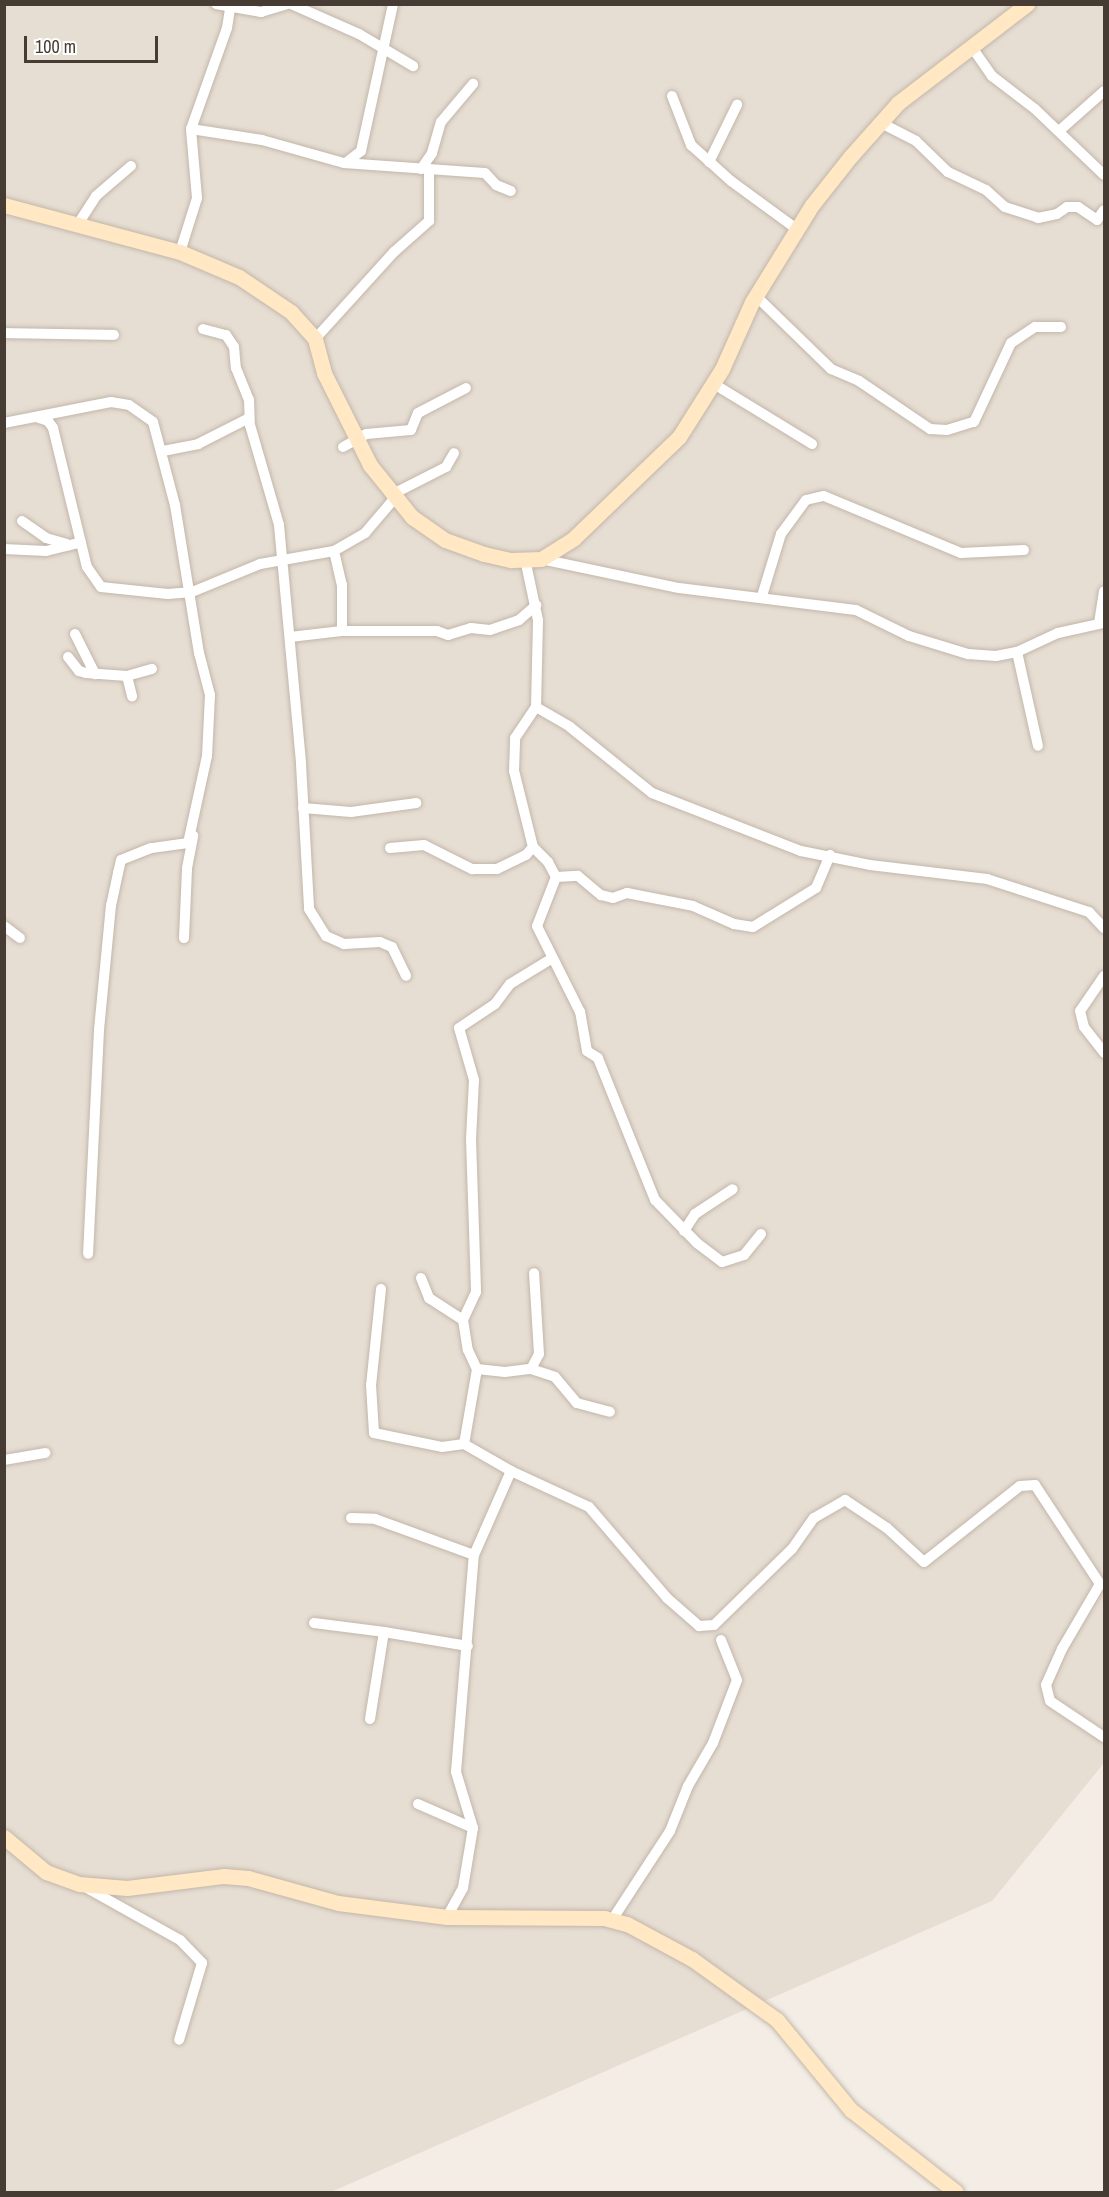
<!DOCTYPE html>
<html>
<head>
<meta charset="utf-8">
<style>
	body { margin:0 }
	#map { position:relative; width:1109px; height:2197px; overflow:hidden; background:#f3ede5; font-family:"Archivo Narrow",sans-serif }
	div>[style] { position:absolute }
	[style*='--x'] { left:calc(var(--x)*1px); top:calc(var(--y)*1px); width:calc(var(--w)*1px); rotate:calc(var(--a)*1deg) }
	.residential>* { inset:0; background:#e7ded3 }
	.roads { filter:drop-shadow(0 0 2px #c2b6aa) drop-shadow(0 0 2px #c2b6aa) }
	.street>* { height:10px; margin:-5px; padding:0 5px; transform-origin:5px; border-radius:5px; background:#fff }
	.secondary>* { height:15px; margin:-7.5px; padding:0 7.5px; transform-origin:7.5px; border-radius:7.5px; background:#ffe8c3 }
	span { translate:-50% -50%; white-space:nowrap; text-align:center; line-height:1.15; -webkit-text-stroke:4.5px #fff; paint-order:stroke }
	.frame { position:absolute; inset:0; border:6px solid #463c34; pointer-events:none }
	.scale { position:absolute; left:24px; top:36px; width:134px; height:27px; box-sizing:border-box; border:3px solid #463c34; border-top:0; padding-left:8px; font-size:18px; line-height:21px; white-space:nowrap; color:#463c34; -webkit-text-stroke:4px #fff; paint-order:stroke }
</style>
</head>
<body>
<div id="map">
	<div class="residential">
		<i style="clip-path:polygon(5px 5px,1104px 5px,1104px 1763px,992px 1901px,331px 2192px,5px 2192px)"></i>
	</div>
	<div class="roads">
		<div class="street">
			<i style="--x:216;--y:4;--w:46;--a:10.1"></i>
			<i style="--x:261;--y:12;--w:27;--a:-17"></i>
			<i style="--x:291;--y:4;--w:74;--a:23.8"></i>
			<i style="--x:359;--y:34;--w:63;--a:30.7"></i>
			<i style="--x:971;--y:46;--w:37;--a:55"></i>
			<i style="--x:992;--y:76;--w:54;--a:37.5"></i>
			<i style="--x:1035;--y:109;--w:95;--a:43.7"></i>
			<i style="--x:672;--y:96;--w:53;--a:68.8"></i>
			<i style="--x:691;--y:145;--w:54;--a:42"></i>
			<i style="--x:731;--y:181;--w:83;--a:36.2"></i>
			<i style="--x:881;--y:123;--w:39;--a:27"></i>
			<i style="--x:916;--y:141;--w:45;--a:44.1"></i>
			<i style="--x:948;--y:172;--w:42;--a:25.3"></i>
			<i style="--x:986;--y:190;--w:25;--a:42"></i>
			<i style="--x:1005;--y:207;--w:35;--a:18"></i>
			<i style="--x:1038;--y:218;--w:19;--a:-12"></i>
			<i style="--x:1057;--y:214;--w:12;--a:-35"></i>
			<i style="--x:1067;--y:207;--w:11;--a:0"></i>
			<i style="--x:1078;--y:207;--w:23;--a:34"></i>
			<i style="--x:1097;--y:220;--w:12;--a:-55"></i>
			<i style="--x:191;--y:129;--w:72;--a:8.8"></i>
			<i style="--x:262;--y:140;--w:85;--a:15.7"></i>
			<i style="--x:344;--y:163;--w:141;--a:4.1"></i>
			<i style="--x:485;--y:173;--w:16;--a:47"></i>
			<i style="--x:496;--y:185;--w:16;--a:22"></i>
			<i style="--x:1059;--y:131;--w:60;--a:-41.6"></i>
			<i style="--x:347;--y:162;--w:18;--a:-38"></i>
			<i style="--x:361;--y:151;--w:150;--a:-77.7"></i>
			<i style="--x:709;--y:162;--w:64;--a:-63.8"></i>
			<i style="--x:421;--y:169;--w:19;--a:-55"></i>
			<i style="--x:432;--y:153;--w:32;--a:-74"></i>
			<i style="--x:441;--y:122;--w:50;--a:-49.9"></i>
			<i style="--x:78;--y:224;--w:33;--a:-57"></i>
			<i style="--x:96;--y:196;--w:46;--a:-40.6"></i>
			<i style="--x:180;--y:252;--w:57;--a:-72.5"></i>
			<i style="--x:197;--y:198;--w:69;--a:-95"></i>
			<i style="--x:191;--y:129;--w:107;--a:-70.4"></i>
			<i style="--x:227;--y:28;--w:24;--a:-81"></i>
			<i style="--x:756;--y:296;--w:105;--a:44.2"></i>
			<i style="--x:831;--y:369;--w:30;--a:23"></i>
			<i style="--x:859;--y:381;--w:86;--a:34.1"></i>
			<i style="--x:930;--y:429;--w:17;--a:3"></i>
			<i style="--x:947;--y:430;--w:28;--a:-17"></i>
			<i style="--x:974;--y:422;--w:87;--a:-64.9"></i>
			<i style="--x:1011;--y:343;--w:29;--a:-34"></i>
			<i style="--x:1035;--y:327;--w:26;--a:0"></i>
			<i style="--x:203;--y:329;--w:24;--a:15"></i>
			<i style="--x:226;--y:335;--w:14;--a:56"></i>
			<i style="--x:234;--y:347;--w:21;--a:85"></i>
			<i style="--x:236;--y:368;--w:35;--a:68"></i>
			<i style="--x:249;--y:400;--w:25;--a:88"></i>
			<i style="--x:250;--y:425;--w:104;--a:73.8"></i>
			<i style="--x:279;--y:525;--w:240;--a:84.7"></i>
			<i style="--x:301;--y:764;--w:145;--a:86.8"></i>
			<i style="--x:309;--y:909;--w:32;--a:58"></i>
			<i style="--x:326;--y:936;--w:20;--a:24"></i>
			<i style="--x:344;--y:944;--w:36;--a:-3"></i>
			<i style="--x:380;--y:942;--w:13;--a:23"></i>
			<i style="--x:392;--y:947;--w:32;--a:64"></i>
			<i style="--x:4;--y:333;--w:110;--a:1"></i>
			<i style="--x:315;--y:339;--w:118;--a:-47.8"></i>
			<i style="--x:394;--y:252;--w:47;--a:-41.5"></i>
			<i style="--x:429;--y:221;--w:52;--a:-90"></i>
			<i style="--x:714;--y:384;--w:115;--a:31.5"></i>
			<i style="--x:36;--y:417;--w:13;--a:18"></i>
			<i style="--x:48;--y:421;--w:9;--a:54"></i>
			<i style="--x:53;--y:428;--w:143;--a:76.3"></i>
			<i style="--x:87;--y:567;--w:24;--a:55"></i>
			<i style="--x:101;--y:587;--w:67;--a:6"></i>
			<i style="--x:168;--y:594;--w:24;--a:-5"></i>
			<i style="--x:192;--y:592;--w:74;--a:-22.4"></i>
			<i style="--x:260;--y:564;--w:75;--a:-10"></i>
			<i style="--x:334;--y:551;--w:36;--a:-30"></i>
			<i style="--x:365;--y:533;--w:45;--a:-49.5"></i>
			<i style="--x:4;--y:423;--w:109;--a:-11.1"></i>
			<i style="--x:111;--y:402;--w:18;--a:9"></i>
			<i style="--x:129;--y:405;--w:29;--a:35"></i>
			<i style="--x:153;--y:422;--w:86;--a:75.2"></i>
			<i style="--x:175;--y:505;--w:150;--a:80.8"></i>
			<i style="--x:199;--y:653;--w:43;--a:75.3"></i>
			<i style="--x:210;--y:695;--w:61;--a:92.8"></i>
			<i style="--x:207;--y:756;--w:89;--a:102.3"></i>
			<i style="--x:188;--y:843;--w:37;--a:172"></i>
			<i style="--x:151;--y:848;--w:32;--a:158"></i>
			<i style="--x:121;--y:860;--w:13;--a:103"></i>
			<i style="--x:118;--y:873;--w:33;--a:102"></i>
			<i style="--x:111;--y:905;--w:126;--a:95.5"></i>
			<i style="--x:99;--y:1030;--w:224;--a:92.8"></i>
			<i style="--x:343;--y:447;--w:26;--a:-29"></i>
			<i style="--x:366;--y:434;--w:45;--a:-5.1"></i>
			<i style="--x:411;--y:430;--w:18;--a:-68"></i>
			<i style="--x:418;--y:413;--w:54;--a:-27.5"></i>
			<i style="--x:163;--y:451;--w:36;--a:-11"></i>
			<i style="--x:198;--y:444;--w:57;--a:-27"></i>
			<i style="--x:391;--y:495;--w:62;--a:-27"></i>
			<i style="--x:446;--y:467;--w:16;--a:-60"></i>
			<i style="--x:22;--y:521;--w:29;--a:35"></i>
			<i style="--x:46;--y:538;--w:22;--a:16"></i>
			<i style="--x:4;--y:549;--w:42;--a:2.7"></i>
			<i style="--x:46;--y:551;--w:36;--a:-14"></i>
			<i style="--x:334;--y:551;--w:35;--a:77"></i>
			<i style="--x:342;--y:585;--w:46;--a:90"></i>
			<i style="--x:525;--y:559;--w:62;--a:78"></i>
			<i style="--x:538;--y:620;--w:87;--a:91.3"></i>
			<i style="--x:541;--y:559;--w:141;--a:11.9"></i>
			<i style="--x:679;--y:588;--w:178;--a:7.1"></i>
			<i style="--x:856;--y:610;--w:59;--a:26.1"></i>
			<i style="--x:909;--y:636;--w:62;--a:17"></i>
			<i style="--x:968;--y:654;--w:28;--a:4"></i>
			<i style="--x:996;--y:656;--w:21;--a:-11"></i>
			<i style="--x:1017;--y:652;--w:45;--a:-24.9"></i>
			<i style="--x:1058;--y:633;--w:47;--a:-12.3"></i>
			<i style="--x:762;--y:596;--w:65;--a:-73"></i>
			<i style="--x:781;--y:534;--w:42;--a:-53.7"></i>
			<i style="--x:806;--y:500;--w:18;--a:-13"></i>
			<i style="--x:824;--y:496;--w:148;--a:22.6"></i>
			<i style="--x:961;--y:553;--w:63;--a:-2.7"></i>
			<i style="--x:1099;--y:623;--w:32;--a:-81"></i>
			<i style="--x:75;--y:634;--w:45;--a:63.4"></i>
			<i style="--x:290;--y:637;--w:52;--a:-6.6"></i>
			<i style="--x:342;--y:631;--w:95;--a:0"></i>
			<i style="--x:437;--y:631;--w:12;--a:20"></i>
			<i style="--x:448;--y:635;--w:24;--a:-17"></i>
			<i style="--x:471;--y:628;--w:19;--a:6"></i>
			<i style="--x:490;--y:630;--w:31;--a:-19"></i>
			<i style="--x:519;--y:620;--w:23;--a:-41"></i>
			<i style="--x:1017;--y:652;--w:96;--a:77.4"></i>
			<i style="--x:68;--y:657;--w:18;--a:52"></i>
			<i style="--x:79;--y:671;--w:7;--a:16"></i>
			<i style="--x:86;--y:673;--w:41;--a:4.2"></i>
			<i style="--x:127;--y:676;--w:26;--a:-16"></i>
			<i style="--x:127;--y:676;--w:21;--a:76"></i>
			<i style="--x:303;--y:808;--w:48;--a:4.8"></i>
			<i style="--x:351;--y:812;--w:66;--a:-7.9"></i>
			<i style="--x:390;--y:848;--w:34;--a:-5"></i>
			<i style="--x:424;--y:845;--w:54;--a:26.6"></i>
			<i style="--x:472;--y:869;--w:25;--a:0"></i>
			<i style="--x:497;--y:869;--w:32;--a:-26"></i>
			<i style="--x:526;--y:855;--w:11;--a:-49"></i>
			<i style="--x:556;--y:877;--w:17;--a:-118"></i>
			<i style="--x:548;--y:862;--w:21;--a:-135"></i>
			<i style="--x:533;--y:847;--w:78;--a:-104"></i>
			<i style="--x:514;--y:771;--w:33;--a:-88"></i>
			<i style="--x:515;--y:738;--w:37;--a:-56"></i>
			<i style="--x:536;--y:707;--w:39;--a:30"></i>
			<i style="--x:570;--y:727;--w:105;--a:38.8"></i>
			<i style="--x:652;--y:793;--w:160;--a:21.3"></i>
			<i style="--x:801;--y:851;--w:70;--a:11.5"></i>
			<i style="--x:870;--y:865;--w:118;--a:6.8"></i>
			<i style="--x:987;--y:879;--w:107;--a:17.9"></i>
			<i style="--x:1089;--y:912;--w:22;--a:47"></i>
			<i style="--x:4;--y:926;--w:20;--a:37"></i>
			<i style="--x:184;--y:938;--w:70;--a:-87.5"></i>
			<i style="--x:187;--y:868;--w:33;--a:-79"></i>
			<i style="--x:551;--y:959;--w:48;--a:148.6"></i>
			<i style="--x:510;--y:984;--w:25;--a:127"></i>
			<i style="--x:495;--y:1004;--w:43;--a:146.3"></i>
			<i style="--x:459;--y:1028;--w:54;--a:73.9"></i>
			<i style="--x:474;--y:1080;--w:59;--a:92.9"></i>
			<i style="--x:471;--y:1139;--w:153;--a:88.1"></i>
			<i style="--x:476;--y:1292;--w:31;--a:115"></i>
			<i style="--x:463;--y:1320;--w:30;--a:81"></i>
			<i style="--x:468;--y:1350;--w:21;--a:65"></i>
			<i style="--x:477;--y:1369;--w:28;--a:6"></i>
			<i style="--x:505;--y:1372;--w:26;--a:-7"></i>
			<i style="--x:531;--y:1369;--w:25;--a:18"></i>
			<i style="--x:555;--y:1377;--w:34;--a:50"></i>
			<i style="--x:577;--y:1403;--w:34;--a:15"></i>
			<i style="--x:1104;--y:976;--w:42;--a:124.4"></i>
			<i style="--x:1080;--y:1011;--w:16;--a:76"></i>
			<i style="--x:1084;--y:1027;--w:33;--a:52"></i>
			<i style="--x:684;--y:1231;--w:20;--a:-57"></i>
			<i style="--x:695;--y:1214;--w:45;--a:-33.3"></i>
			<i style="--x:761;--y:1234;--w:27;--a:129"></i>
			<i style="--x:744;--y:1255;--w:23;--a:162"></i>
			<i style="--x:722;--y:1262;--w:31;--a:-143"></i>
			<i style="--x:697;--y:1243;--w:60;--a:-134.3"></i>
			<i style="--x:655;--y:1200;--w:153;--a:-111.9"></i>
			<i style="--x:598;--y:1058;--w:13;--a:-148"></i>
			<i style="--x:587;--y:1051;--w:40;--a:-100"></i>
			<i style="--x:580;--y:1012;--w:96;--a:-116.6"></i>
			<i style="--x:537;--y:926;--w:53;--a:-68.8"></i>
			<i style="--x:556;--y:877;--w:22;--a:-3"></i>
			<i style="--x:578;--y:876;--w:30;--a:40"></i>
			<i style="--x:601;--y:895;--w:12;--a:14"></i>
			<i style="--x:613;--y:898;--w:15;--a:-20"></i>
			<i style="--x:627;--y:893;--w:67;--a:11.1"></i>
			<i style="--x:693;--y:906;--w:45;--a:23.7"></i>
			<i style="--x:734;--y:924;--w:19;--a:9"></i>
			<i style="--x:753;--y:927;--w:74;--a:-31.8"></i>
			<i style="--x:816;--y:888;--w:36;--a:-67"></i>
			<i style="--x:421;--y:1278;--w:22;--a:68"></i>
			<i style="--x:429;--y:1298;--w:40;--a:32.9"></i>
			<i style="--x:381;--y:1289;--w:97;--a:95.9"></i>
			<i style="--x:371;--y:1385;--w:48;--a:86.4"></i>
			<i style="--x:374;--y:1433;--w:69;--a:11.6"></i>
			<i style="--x:442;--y:1447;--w:22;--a:-8"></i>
			<i style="--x:477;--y:1369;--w:76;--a:99.8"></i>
			<i style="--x:464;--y:1444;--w:54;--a:29.9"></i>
			<i style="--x:531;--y:1369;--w:17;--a:-62"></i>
			<i style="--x:539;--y:1354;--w:81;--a:-93.5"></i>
			<i style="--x:4;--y:1460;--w:42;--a:-9.7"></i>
			<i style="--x:351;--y:1518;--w:24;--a:2"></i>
			<i style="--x:375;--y:1519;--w:105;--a:20"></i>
			<i style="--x:1100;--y:1584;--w:75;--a:120.3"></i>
			<i style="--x:1062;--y:1649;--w:39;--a:114"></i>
			<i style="--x:1046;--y:1685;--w:16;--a:76"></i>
			<i style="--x:1050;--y:1701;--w:65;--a:33.7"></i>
			<i style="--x:314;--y:1623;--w:71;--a:7.3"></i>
			<i style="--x:370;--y:1719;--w:88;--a:-80.9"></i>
			<i style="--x:384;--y:1632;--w:85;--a:9.5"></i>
			<i style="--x:418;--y:1804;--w:60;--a:23.6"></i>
			<i style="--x:473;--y:1828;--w:61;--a:99.5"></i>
			<i style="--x:463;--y:1888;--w:33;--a:119"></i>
			<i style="--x:473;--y:1828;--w:59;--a:-106.9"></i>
			<i style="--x:456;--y:1772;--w:218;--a:-85.3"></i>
			<i style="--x:474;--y:1555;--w:92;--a:-66.2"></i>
			<i style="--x:511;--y:1471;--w:86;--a:24.8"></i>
			<i style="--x:589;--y:1507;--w:120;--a:49.4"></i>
			<i style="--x:667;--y:1598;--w:43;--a:41.2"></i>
			<i style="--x:699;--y:1626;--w:15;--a:-4"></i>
			<i style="--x:714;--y:1625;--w:109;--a:-44.3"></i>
			<i style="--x:792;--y:1549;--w:38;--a:-55"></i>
			<i style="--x:814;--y:1518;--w:36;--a:-30"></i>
			<i style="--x:845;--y:1500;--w:50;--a:33.7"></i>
			<i style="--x:887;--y:1528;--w:50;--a:42.6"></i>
			<i style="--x:924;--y:1562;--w:122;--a:-38.4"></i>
			<i style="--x:1020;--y:1486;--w:15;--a:-4"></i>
			<i style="--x:1035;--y:1485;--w:118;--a:56.7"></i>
			<i style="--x:85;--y:1887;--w:109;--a:29.2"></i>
			<i style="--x:180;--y:1940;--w:32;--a:46"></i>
			<i style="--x:202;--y:1963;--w:80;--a:106.6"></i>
			<i style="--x:612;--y:1920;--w:106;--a:-56.9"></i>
			<i style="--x:670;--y:1831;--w:48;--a:-68.2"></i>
			<i style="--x:688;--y:1786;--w:50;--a:-59.8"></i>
			<i style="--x:713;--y:1743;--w:67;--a:-69.1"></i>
			<i style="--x:737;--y:1680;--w:43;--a:-111.8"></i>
		</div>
		<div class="secondary">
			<i style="--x:4;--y:205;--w:182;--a:15"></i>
			<i style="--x:180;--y:252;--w:64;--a:23"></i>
			<i style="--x:239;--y:277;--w:63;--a:33.9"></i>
			<i style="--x:291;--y:312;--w:36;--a:48"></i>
			<i style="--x:315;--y:339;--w:35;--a:75"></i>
			<i style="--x:324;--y:373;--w:103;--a:63.4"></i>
			<i style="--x:370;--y:465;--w:67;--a:51.1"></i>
			<i style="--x:412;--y:517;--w:40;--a:34.9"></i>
			<i style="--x:445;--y:540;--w:41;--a:19.7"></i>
			<i style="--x:484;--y:554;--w:28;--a:13"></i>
			<i style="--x:511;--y:560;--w:30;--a:-2"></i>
			<i style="--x:541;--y:559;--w:39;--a:-32"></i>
			<i style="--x:574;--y:538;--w:146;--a:-43.9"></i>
			<i style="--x:679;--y:437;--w:80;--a:-57.7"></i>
			<i style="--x:722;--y:369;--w:73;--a:-65.9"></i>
			<i style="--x:752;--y:302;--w:114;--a:-58.3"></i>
			<i style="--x:812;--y:205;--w:61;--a:-51.6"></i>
			<i style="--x:850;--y:157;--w:72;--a:-48.4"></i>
			<i style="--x:898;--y:103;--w:163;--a:-37.5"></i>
			<i style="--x:4;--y:1837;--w:55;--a:39.8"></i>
			<i style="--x:46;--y:1872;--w:35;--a:20"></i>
			<i style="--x:79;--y:1884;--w:48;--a:4.8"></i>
			<i style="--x:127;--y:1888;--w:98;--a:-7.1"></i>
			<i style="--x:224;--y:1876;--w:24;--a:5"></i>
			<i style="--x:248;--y:1878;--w:93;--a:15.5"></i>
			<i style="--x:338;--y:1903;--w:110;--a:7.3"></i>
			<i style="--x:447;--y:1917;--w:157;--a:0.4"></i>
			<i style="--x:604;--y:1918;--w:24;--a:15"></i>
			<i style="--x:627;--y:1924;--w:74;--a:28.3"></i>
			<i style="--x:692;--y:1959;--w:105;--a:35.7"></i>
			<i style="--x:777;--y:2020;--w:117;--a:50.6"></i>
			<i style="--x:851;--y:2110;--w:133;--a:38"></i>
		</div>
	</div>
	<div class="frame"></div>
	<div class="scale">100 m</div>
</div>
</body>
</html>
